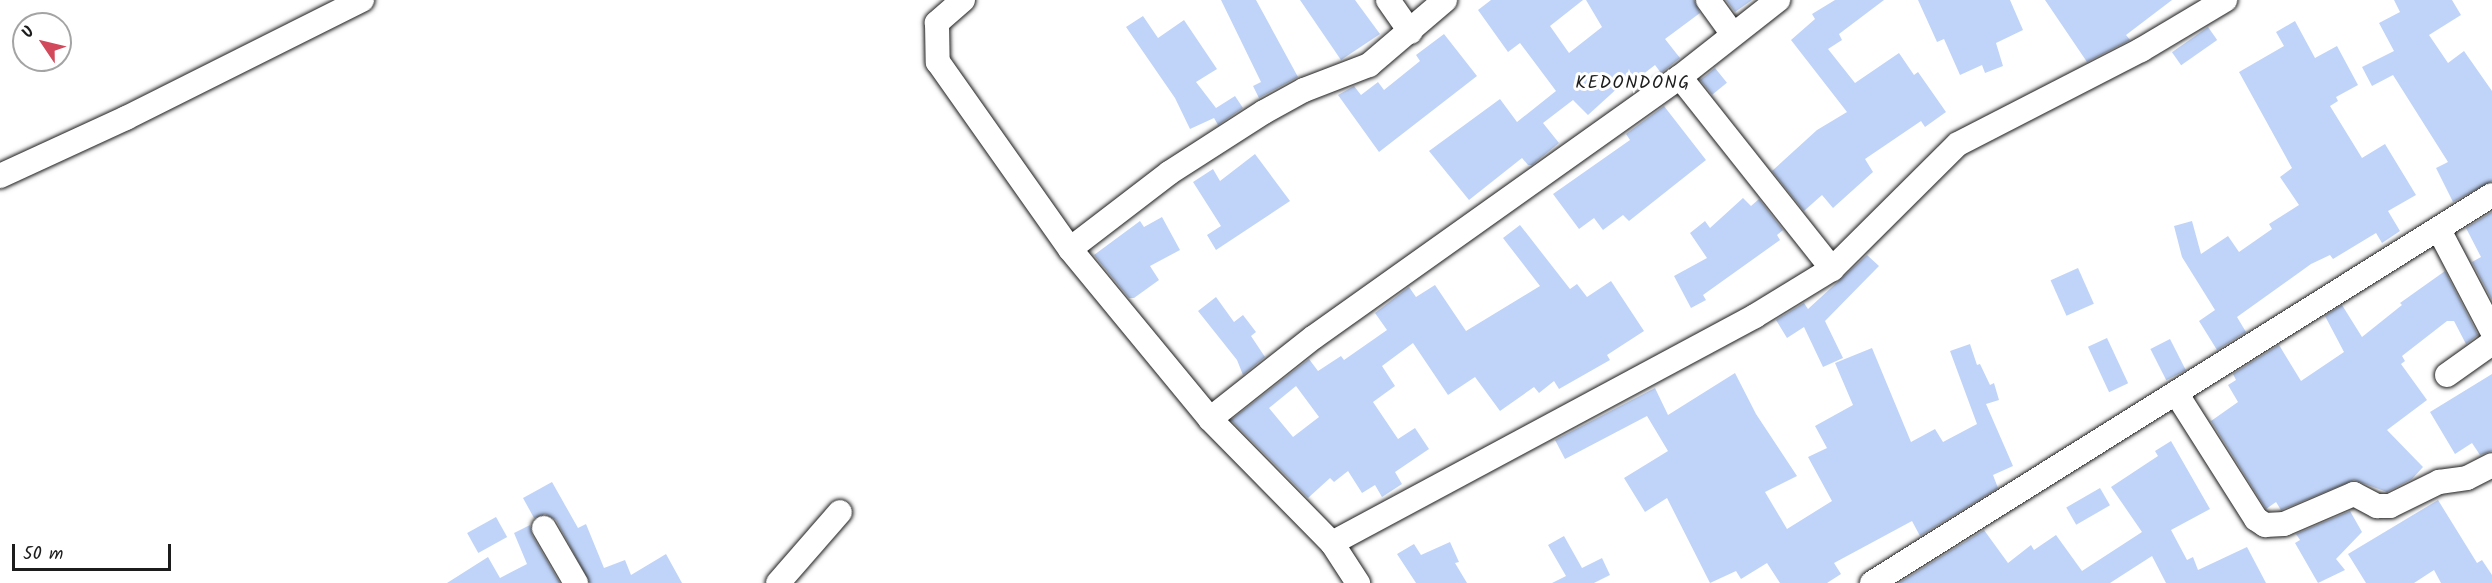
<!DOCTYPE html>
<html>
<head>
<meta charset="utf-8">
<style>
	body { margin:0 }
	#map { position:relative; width:2492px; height:583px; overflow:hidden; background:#fff; font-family:Kalam,sans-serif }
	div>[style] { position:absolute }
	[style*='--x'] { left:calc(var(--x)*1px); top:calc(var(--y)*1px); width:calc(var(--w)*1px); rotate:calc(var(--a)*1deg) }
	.building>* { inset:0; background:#c0d4f9; transform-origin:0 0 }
	.roads { filter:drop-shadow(0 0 2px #1c1c1c) drop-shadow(0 0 2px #1c1c1c) }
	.street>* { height:24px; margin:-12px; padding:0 12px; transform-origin:12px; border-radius:12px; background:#fff }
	span { translate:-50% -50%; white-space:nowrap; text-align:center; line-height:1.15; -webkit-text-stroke:6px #fff; paint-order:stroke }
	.quarter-label { font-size:18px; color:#1c1c1c; letter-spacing:1.5px }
	.north { position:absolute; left:12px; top:12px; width:60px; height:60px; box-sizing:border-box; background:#fff; border:2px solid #a4a4a4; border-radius:50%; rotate:305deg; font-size:16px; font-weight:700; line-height:24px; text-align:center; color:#1c1c1c }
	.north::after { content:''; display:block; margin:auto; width:21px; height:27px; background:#d1495b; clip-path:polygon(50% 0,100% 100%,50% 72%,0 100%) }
	.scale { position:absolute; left:12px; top:544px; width:159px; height:27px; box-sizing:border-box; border:3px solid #1c1c1c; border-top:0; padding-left:8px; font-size:18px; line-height:21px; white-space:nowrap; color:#1c1c1c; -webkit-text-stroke:4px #fff; paint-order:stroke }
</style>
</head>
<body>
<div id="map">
	<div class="building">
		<i style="clip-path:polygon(1221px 0,1256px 0,1298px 77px,1259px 98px,1253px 86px,1261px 82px)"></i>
		<i style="clip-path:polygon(1300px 0,1355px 0,1380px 34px,1341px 60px)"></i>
		<i style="clip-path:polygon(1491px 0,1583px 0,1550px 26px,1569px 53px,1602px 27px,1586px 0,1694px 0,1700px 13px,1665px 39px,1680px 58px,1661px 73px,1655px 65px,1624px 89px,1621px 85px,1588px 115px,1573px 100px,1543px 123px,1559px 143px,1532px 165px,1528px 165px,1522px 158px,1469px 200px,1429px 151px,1500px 99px,1517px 122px,1556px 91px,1520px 43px,1508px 52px,1478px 10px)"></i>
		<i style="clip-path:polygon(1726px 0,1752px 0,1735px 12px)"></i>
		<i style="clip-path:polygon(1835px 0,1884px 0,1839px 34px,1842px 40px,1828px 49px,1855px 83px,1899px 53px,1914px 75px,1918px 72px,1946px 112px,1925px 127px,1921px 121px,1865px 159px,1873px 172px,1833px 208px,1822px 195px,1804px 211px,1772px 171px,1817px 130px,1847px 112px,1791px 40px,1815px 19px,1812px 14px)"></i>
		<i style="clip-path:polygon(1918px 0,2010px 0,2023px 30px,1996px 43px,2003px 66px,1985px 73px,1982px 65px,1960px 75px,1944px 39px,1937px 42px)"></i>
		<i style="clip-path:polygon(2045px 0,2172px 0,2126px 35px,2130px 40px,2087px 62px)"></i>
		<i style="clip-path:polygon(2394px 0,2452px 0,2461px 15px,2429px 35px,2448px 63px,2464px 51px,2492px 91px,2492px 181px,2453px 202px,2436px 168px,2448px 162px,2393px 75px,2372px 86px,2362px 67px,2394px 51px,2379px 23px,2400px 12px)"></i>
		<i style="clip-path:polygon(1143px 16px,1158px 38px,1184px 20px,1217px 69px,1196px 82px,1216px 108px,1235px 96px,1243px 108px,1218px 125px,1214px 118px,1190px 129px,1175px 98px,1126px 27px)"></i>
		<i style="clip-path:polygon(2295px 21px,2315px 58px,2337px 46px,2358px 85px,2336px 97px,2338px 101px,2330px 106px,2362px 158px,2385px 144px,2416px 195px,2388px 211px,2400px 231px,2382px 243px,2376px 233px,2333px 259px,2330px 255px,2311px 264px,2237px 317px,2246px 332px,2217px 350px,2199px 321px,2215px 310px,2182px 257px,2174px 226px,2192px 221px,2201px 254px,2228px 236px,2239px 252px,2272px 229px,2269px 224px,2299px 205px,2280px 177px,2292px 168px,2239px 72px,2284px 46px,2276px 32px)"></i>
		<i style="left:2208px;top:27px;width:16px;height:44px;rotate:55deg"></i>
		<i style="clip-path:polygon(1444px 34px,1477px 76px,1379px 152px,1338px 95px,1354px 86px,1361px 95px,1378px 82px,1384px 90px,1420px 61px,1416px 55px)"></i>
		<i style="left:1715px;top:68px;width:19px;height:19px;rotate:51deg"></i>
		<i style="clip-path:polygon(1664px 106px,1706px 160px,1629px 221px,1623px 215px,1603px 230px,1594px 218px,1579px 229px,1553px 194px,1630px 140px,1626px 134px)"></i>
		<i style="clip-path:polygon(1255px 154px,1290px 201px,1216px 250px,1207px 235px,1221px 226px,1193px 182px,1213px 169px,1220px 181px)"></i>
		<i style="clip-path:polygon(1743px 198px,1751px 206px,1759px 199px,1783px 230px,1777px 235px,1780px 240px,1703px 295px,1706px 300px,1691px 308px,1674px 276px,1707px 258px,1690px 233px,1705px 221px,1710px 228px)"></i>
		<i style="clip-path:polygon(2492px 212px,2492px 300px,2472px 262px,2481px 257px,2466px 228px)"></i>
		<i style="clip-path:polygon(1162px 217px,1180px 250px,1150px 266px,1159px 280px,1134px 298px,1129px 298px,1094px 255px,1140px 221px,1144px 227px)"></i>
		<i style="clip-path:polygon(evenodd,1520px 225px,1570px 289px,1577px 284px,1587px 297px,1611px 281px,1644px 331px,1607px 355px,1610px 360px,1559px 389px,1554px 381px,1539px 393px,1534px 387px,1500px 411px,1475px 377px,1448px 395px,1413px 343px,1382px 366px,1395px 386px,1373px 402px,1398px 439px,1415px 428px,1429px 449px,1395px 472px,1402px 484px,1382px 497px,1375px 485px,1362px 493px,1348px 471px,1334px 482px,1330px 478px,1308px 498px,1231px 420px,1309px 359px,1318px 371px,1341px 356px,1344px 360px,1387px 330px,1375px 313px,1409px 287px,1416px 297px,1435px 285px,1466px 331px,1540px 286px,1503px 238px,1520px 225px,1296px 386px,1319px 417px,1293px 437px,1269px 408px,1296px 386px)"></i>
		<i style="clip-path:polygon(1867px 255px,1879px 266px,1825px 321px,1843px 358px,1823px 367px,1804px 327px,1787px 338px,1776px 320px,1804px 303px,1808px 309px)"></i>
		<i style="left:2078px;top:268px;width:39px;height:30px;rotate:66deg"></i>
		<i style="clip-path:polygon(2445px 271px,2478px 335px,2466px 344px,2454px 321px,2447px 321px,2402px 356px,2405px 361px,2401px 364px,2427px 400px,2387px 430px,2423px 467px,2412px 479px,2387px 492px,2354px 480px,2281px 510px,2276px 502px,2266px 509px,2211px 421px,2238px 402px,2228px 385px,2236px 380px,2233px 374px,2279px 345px,2301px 381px,2344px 352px,2325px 316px,2342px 305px,2362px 337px,2402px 305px,2400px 303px)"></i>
		<i style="clip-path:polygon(1216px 297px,1234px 322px,1243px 315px,1256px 332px,1251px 336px,1265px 357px,1243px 375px,1237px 360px,1198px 311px)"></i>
		<i style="left:2107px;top:338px;width:50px;height:21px;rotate:65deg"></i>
		<i style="left:2170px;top:339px;width:35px;height:22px;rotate:63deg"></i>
		<i style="clip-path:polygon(1970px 344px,1977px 365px,1980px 364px,1990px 385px,1994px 383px,1999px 400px,1986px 404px,2013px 466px,1993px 475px,1998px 488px,1920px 536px,1912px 521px,1834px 563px,1841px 574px,1827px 583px,1780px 583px,1767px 563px,1741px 579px,1736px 571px,1710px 583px,1667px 498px,1645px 512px,1624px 478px,1668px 451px,1647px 416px,1565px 459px,1555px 440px,1655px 388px,1668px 415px,1735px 373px,1756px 414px,1797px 476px,1765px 492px,1787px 529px,1832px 501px,1808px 457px,1827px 448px,1815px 426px,1853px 405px,1835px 363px,1872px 348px,1911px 442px,1935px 429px,1943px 442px,1977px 424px,1950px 351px)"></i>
		<i style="clip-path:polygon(2492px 374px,2492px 451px,2480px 455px,2472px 443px,2455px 454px,2430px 412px)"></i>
		<i style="clip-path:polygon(2171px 441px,2210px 509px,2171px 530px,2187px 560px,2193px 557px,2198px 570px,2247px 547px,2266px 583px,2166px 583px,2152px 556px,2110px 583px,1899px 583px,1984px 530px,2008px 563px,2031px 545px,2034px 550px,2056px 535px,2082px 571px,2142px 532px,2111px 487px,2158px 456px,2155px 451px)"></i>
		<i style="clip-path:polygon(552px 482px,578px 528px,586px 524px,604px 568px,625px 560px,631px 575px,666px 554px,682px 583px,590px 583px,556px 520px,545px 514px,534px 518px,523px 498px)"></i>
		<i style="left:2100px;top:488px;width:20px;height:39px;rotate:60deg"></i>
		<i style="clip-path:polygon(2438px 500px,2477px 563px,2482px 560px,2492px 575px,2492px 583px,2441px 583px,2434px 570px,2414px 583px,2366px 583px,2348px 554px)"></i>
		<i style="clip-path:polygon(2350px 511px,2362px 532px,2336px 559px,2345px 570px,2318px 583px,2295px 543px,2300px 540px,2296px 534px)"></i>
		<i style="left:496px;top:517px;width:23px;height:33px;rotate:61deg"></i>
		<i style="clip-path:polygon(530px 525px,532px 535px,560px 583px,447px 583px,488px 557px,500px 578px,527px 564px,514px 533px)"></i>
		<i style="clip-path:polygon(1564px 536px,1582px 568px,1602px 558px,1610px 575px,1594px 583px,1552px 583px,1566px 576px,1548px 545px)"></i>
		<i style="clip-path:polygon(1450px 542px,1459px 562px,1455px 563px,1467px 583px,1416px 583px,1397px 554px,1414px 544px,1421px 555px)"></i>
	</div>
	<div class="roads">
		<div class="street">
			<i style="--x:963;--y:0;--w:35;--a:139"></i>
			<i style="--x:937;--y:23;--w:39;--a:89"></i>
			<i style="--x:938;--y:62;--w:229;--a:54.8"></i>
			<i style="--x:1070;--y:249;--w:220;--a:50.5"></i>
			<i style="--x:1210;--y:419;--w:174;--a:45.5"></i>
			<i style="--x:1332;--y:543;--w:48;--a:57"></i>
			<i style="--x:1388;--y:0;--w:39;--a:55"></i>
			<i style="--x:1708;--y:0;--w:41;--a:54"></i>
			<i style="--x:1680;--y:77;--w:245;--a:51.6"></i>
			<i style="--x:0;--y:176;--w:139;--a:-24.7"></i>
			<i style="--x:126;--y:118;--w:264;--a:-26.6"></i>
			<i style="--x:2439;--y:230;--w:114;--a:62.3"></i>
			<i style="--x:1070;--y:249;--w:125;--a:-37.5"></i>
			<i style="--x:1169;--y:173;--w:113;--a:-32.7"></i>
			<i style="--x:1264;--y:112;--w:46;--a:-28.8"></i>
			<i style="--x:1304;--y:90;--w:70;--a:-21"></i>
			<i style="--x:1369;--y:65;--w:100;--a:-40.5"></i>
			<i style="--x:2447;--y:375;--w:55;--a:-35.4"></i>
			<i style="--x:2176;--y:393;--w:149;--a:57.6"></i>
			<i style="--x:2256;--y:519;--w:11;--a:34"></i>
			<i style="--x:2265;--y:525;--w:19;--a:-3"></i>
			<i style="--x:2284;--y:524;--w:76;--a:-23.2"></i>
			<i style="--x:2354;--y:494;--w:26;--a:28"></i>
			<i style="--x:2377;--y:506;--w:13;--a:0"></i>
			<i style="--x:2390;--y:506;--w:55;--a:-26.1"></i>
			<i style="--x:2439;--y:482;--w:28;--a:-8"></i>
			<i style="--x:2467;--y:478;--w:28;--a:-27"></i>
			<i style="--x:1210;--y:419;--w:132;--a:-38.3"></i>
			<i style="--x:1314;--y:337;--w:449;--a:-35.4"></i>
			<i style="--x:1680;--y:77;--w:125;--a:-38.2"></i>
			<i style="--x:544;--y:528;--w:64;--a:59.8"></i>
			<i style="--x:1332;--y:543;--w:480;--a:-28.2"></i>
			<i style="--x:1755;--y:316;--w:90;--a:-31.4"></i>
			<i style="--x:1832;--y:269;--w:177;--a:-44.8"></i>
			<i style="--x:1958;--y:144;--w:206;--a:-27.2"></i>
			<i style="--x:2141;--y:50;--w:98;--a:-30.8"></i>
			<i style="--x:778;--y:583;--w:94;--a:-48.9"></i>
			<i style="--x:1872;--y:583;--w:731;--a:-32.04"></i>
		</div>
	</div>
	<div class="quarter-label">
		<span style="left:1633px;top:84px">KEDONDONG</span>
	</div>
	<div class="north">U</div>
	<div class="scale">50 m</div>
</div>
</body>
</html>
